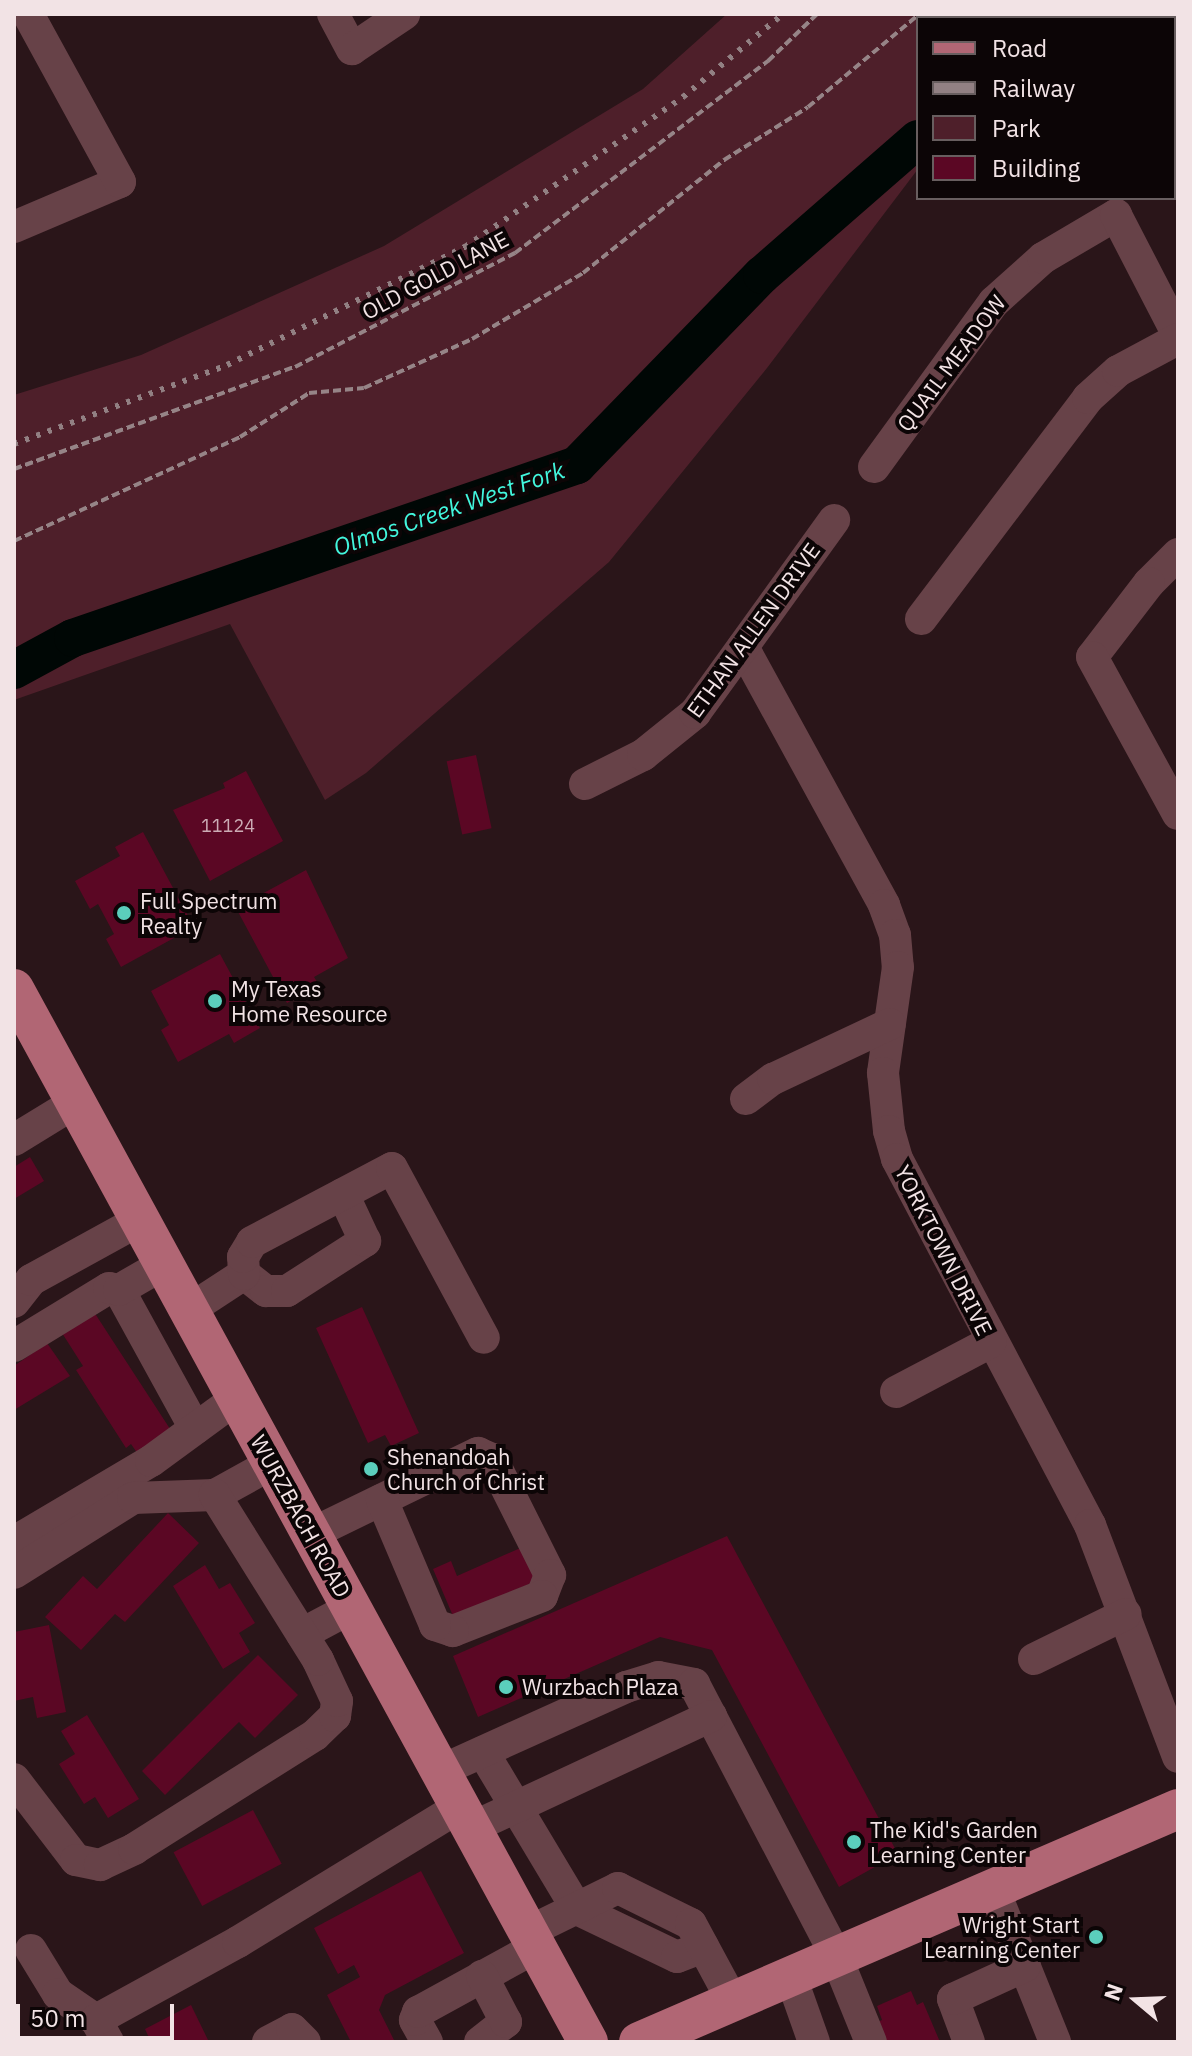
<!DOCTYPE html>
<html>
<head>
<meta charset="utf-8">
<style>
	body { margin:0 }
	#map { position:relative; width:1192px; height:2056px; overflow:hidden; background:#2a1519; font-family:"IBM Plex Sans",sans-serif }
	div>[style] { position:absolute }
	[style*='--x'] { left:calc(var(--x)*1px); top:calc(var(--y)*1px); width:calc(var(--w)*1px); rotate:calc(var(--a)*1deg) }
	.green>* { inset:0; background:#4e1f2a }
	.river>* { height:38px; margin:-19px; padding:0 19px; transform-origin:19px; border-radius:19px; background:#000705 }
	.building>* { inset:0; background:#5b0724; transform-origin:0 0 }
	.path>* { height:4px; margin-top:-2px; transform-origin:0; background:repeating-linear-gradient(90deg,#968487 0 8px,transparent 0 12px) }
	.minor>* { height:32px; margin:-16px; padding:0 16px; transform-origin:16px; border-radius:16px; background:#674248 }
	.major>* { height:40px; margin:-20px; padding:0 20px; transform-origin:20px; border-radius:20px; background:#b16674 }
	.rail>* { height:6px; margin-top:-3px; transform-origin:0; background:repeating-linear-gradient(90deg,#928083 0 4px,transparent 0 12px) }
	.dots>* { width:22px; height:22px; translate:-50% -50%; box-sizing:border-box; border:4px solid #0c0506; border-radius:50% }
	span { translate:-50% -50%; white-space:nowrap; text-align:center; line-height:1.15; -webkit-text-stroke:8px #0c0506; paint-order:stroke }
	.number-label { font-size:18px; color:#ccacb5 }
	.number-label span { -webkit-text-stroke-width:0 }
	.street-label { font-size:22px; color:#f2e3e5 }
	.poi-label { font-size:22px; color:#f2e3e5 }
	.left { translate:0 -50%; text-align:left }
	.right { translate:-100% -50%; text-align:right }
	.water-label { font-size:24px; color:#42f6dd; font-style:italic }
	.frame { position:absolute; inset:0; border:16px solid #f2e3e5; pointer-events:none }
	.legend { position:absolute; left:916px; top:16px; width:260px; height:184px; box-sizing:border-box; background:#0c0506; border:2px solid #685e5f; margin:0; padding:10px 14px; list-style:none; font-size:24px; color:#f2e3e5 }
	.legend li { display:flex; align-items:center; gap:16px; height:40px }
	.legend b { width:40px; border:2px solid #685e5f }
	.north { position:absolute; left:1096px; top:1960px; width:80px; height:80px; -webkit-text-stroke:6px #0c0506; paint-order:stroke; rotate:289deg; font-size:22px; font-weight:700; line-height:32px; text-align:center; color:#f2e3e5 }
	.north::after { content:''; display:block; margin:auto; width:28px; height:36px; background:#f2e3e5; clip-path:polygon(50% 0,100% 100%,50% 72%,0 100%) }
	.scale { position:absolute; left:16px; top:2004px; width:158px; height:36px; box-sizing:border-box; border:4px solid #f2e3e5; border-top:0; padding-left:10px; font-size:24px; line-height:28px; white-space:nowrap; color:#f2e3e5; -webkit-text-stroke:6px #0c0506; paint-order:stroke }
</style>
</head>
<body>
<div id="map">
	<div class="green">
		<i style="clip-path:polygon(727px 14px,1109px 14px,918px 18px,918px 169px,767px 368px,609px 562px,366px 773px,325px 800px,230px 624px,14px 700px,14px 395px,141px 355px,384px 246px,643px 89px)"></i>
	</div>
	<div class="river">
		<i style="--x:1055;--y:18;--w:6;--a:-39"></i>
		<i style="--x:14;--y:670;--w:67;--a:-28.5"></i>
		<i style="--x:73;--y:638;--w:533;--a:-18.94"></i>
		<i style="--x:577;--y:465;--w:265;--a:-45.8"></i>
		<i style="--x:762;--y:275;--w:207;--a:-41.1"></i>
	</div>
	<div class="building">
		<i style="left:476px;top:755px;width:75px;height:30px;rotate:78deg"></i>
		<i style="clip-path:polygon(246px 771px,283px 841px,210px 881px,173px 810px,225px 788px,223px 783px)"></i>
		<i style="clip-path:polygon(143px 832px,194px 927px,121px 967px,106px 939px,114px 934px,98px 904px,90px 909px,75px 881px,120px 856px,115px 847px)"></i>
		<i style="clip-path:polygon(306px 870px,348px 958px,314px 977px,319px 985px,287px 1003px,236px 908px)"></i>
		<i style="clip-path:polygon(220px 954px,260px 1028px,234px 1043px,229px 1034px,178px 1062px,161px 1030px,169px 1025px,151px 991px)"></i>
		<i style="clip-path:polygon(30px 1157px,44px 1181px,14px 1199px,14px 1167px)"></i>
		<i style="clip-path:polygon(362px 1307px,419px 1433px,391px 1446px,385px 1435px,368px 1443px,316px 1328px)"></i>
		<i style="clip-path:polygon(94px 1312px,174px 1435px,140px 1457px,131px 1444px,126px 1448px,76px 1370px,83px 1366px,62px 1333px)"></i>
		<i style="clip-path:polygon(47px 1343px,70px 1376px,14px 1410px,14px 1366px)"></i>
		<i style="clip-path:polygon(168px 1513px,199px 1543px,125px 1622px,115px 1614px,81px 1650px,45px 1617px,83px 1576px,97px 1589px)"></i>
		<i style="clip-path:polygon(727px 1536px,898px 1854px,839px 1887px,712px 1650px,660px 1637px,478px 1717px,453px 1656px)"></i>
		<i style="clip-path:polygon(527px 1545px,541px 1579px,453px 1616px,433px 1569px,451px 1561px,457px 1576px)"></i>
		<i style="clip-path:polygon(205px 1565px,219px 1589px,230px 1583px,255px 1623px,239px 1633px,250px 1652px,223px 1669px,173px 1586px)"></i>
		<i style="clip-path:polygon(49px 1625px,66px 1712px,37px 1718px,33px 1697px,14px 1701px,14px 1632px)"></i>
		<i style="clip-path:polygon(258px 1655px,298px 1695px,255px 1738px,239px 1722px,165px 1795px,142px 1771px)"></i>
		<i style="clip-path:polygon(87px 1715px,139px 1799px,108px 1818px,95px 1797px,84px 1804px,59px 1764px,75px 1754px,61px 1731px)"></i>
		<i style="left:253px;top:1810px;width:61px;height:90px;rotate:62deg"></i>
		<i style="clip-path:polygon(421px 1871px,464px 1953px,385px 1995px,379px 2010px,395px 2042px,351px 2042px,327px 1995px,360px 1977px,354px 1965px,338px 1974px,314px 1928px)"></i>
		<i style="clip-path:polygon(911px 1991px,917px 2005px,923px 2002px,940px 2042px,883px 2042px,875px 2023px,882px 2020px,877px 2006px)"></i>
		<i style="clip-path:polygon(191px 2005px,209px 2042px,151px 2042px,145px 2029px)"></i>
	</div>
	<div class="path">
		<i style="--x:14;--y:469;--w:299;--a:-20"></i>
		<i style="--x:295;--y:367;--w:248;--a:-27.4"></i>
		<i style="--x:515;--y:253;--w:318;--a:-37.2"></i>
		<i style="--x:768;--y:61;--w:68;--a:-43.8"></i>
		<i style="--x:14;--y:541;--w:249;--a:-24.7"></i>
		<i style="--x:240;--y:437;--w:82;--a:-32.5"></i>
		<i style="--x:309;--y:393;--w:55;--a:-5.2"></i>
		<i style="--x:364;--y:388;--w:119;--a:-24.4"></i>
		<i style="--x:472;--y:339;--w:129;--a:-30.7"></i>
		<i style="--x:583;--y:273;--w:181;--a:-38.7"></i>
		<i style="--x:724;--y:160;--w:99;--a:-32.2"></i>
		<i style="--x:808;--y:107;--w:142;--a:-39.9"></i>
		<i style="--x:917;--y:16;--w:14;--a:-8"></i>
	</div>
	<div class="minor">
		<i style="--x:333;--y:14;--w:40;--a:62"></i>
		<i style="--x:352;--y:49;--w:63;--a:-33.9"></i>
		<i style="--x:14;--y:227;--w:115;--a:-23"></i>
		<i style="--x:120;--y:182;--w:192;--a:-118.7"></i>
		<i style="--x:874;--y:467;--w:204;--a:-54"></i>
		<i style="--x:994;--y:302;--w:66;--a:-41.9"></i>
		<i style="--x:1043;--y:258;--w:85;--a:-30.5"></i>
		<i style="--x:1116;--y:215;--w:135;--a:62.7"></i>
		<i style="--x:1178;--y:554;--w:41;--a:135"></i>
		<i style="--x:1149;--y:583;--w:93;--a:127.6"></i>
		<i style="--x:1092;--y:657;--w:179;--a:61.3"></i>
		<i style="--x:921;--y:619;--w:277;--a:-52.9"></i>
		<i style="--x:1088;--y:398;--w:40;--a:-42"></i>
		<i style="--x:1118;--y:371;--w:68;--a:-28.1"></i>
		<i style="--x:743;--y:647;--w:294;--a:61.3"></i>
		<i style="--x:884;--y:905;--w:32;--a:70"></i>
		<i style="--x:895;--y:935;--w:32;--a:85"></i>
		<i style="--x:898;--y:967;--w:107;--a:98.1"></i>
		<i style="--x:883;--y:1073;--w:58;--a:84.1"></i>
		<i style="--x:889;--y:1131;--w:29;--a:74"></i>
		<i style="--x:897;--y:1159;--w:414;--a:62.2"></i>
		<i style="--x:1090;--y:1525;--w:248;--a:69.2"></i>
		<i style="--x:585;--y:784;--w:65;--a:-26.6"></i>
		<i style="--x:643;--y:755;--w:67;--a:-38.9"></i>
		<i style="--x:695;--y:713;--w:238;--a:-54.2"></i>
		<i style="--x:746;--y:1099;--w:34;--a:-37"></i>
		<i style="--x:773;--y:1079;--w:129;--a:-25.2"></i>
		<i style="--x:14;--y:1140;--w:73;--a:-31.5"></i>
		<i style="--x:244;--y:1274;--w:28;--a:38"></i>
		<i style="--x:266;--y:1291;--w:21;--a:0"></i>
		<i style="--x:287;--y:1291;--w:93;--a:-32.7"></i>
		<i style="--x:365;--y:1241;--w:52;--a:-115.1"></i>
		<i style="--x:119;--y:1290;--w:158;--a:61.2"></i>
		<i style="--x:14;--y:1302;--w:28;--a:-52"></i>
		<i style="--x:31;--y:1280;--w:124;--a:-28.8"></i>
		<i style="--x:189;--y:1310;--w:66;--a:-33.2"></i>
		<i style="--x:244;--y:1274;--w:17;--a:-93"></i>
		<i style="--x:243;--y:1257;--w:17;--a:-59"></i>
		<i style="--x:252;--y:1242;--w:158;--a:-27.9"></i>
		<i style="--x:392;--y:1168;--w:193;--a:61.6"></i>
		<i style="--x:14;--y:1346;--w:111;--a:-31.4"></i>
		<i style="--x:109;--y:1288;--w:10;--a:11"></i>
		<i style="--x:119;--y:1290;--w:52;--a:-30"></i>
		<i style="--x:896;--y:1392;--w:107;--a:-27.8"></i>
		<i style="--x:311;--y:1534;--w:186;--a:-25.9"></i>
		<i style="--x:478;--y:1453;--w:15;--a:23"></i>
		<i style="--x:492;--y:1459;--w:130;--a:63.4"></i>
		<i style="--x:550;--y:1575;--w:22;--a:111"></i>
		<i style="--x:542;--y:1596;--w:96;--a:158.5"></i>
		<i style="--x:453;--y:1631;--w:19;--a:-162"></i>
		<i style="--x:435;--y:1625;--w:136;--a:-113"></i>
		<i style="--x:14;--y:1542;--w:159;--a:-30.6"></i>
		<i style="--x:151;--y:1461;--w:107;--a:-36.2"></i>
		<i style="--x:14;--y:1573;--w:141;--a:-32.2"></i>
		<i style="--x:133;--y:1498;--w:82;--a:-2.1"></i>
		<i style="--x:215;--y:1495;--w:66;--a:-28.9"></i>
		<i style="--x:302;--y:1634;--w:55;--a:-28"></i>
		<i style="--x:1034;--y:1659;--w:102;--a:-26.1"></i>
		<i style="--x:483;--y:1752;--w:183;--a:59.1"></i>
		<i style="--x:577;--y:1909;--w:111;--a:25.6"></i>
		<i style="--x:677;--y:1957;--w:28;--a:-21"></i>
		<i style="--x:440;--y:1771;--w:204;--a:-24.3"></i>
		<i style="--x:626;--y:1687;--w:34;--a:-17"></i>
		<i style="--x:658;--y:1677;--w:37;--a:11"></i>
		<i style="--x:694;--y:1684;--w:307;--a:62.4"></i>
		<i style="--x:836;--y:1956;--w:93;--a:67.9"></i>
		<i style="--x:14;--y:1779;--w:102;--a:52.6"></i>
		<i style="--x:76;--y:1860;--w:25;--a:12"></i>
		<i style="--x:100;--y:1865;--w:38;--a:-25"></i>
		<i style="--x:134;--y:1849;--w:214;--a:-32.2"></i>
		<i style="--x:315;--y:1735;--w:28;--a:-44"></i>
		<i style="--x:335;--y:1716;--w:15;--a:-82"></i>
		<i style="--x:337;--y:1701;--w:45;--a:-114.9"></i>
		<i style="--x:318;--y:1660;--w:195;--a:-122"></i>
		<i style="--x:471;--y:1828;--w:265;--a:-25"></i>
		<i style="--x:994;--y:1890;--w:164;--a:68.1"></i>
		<i style="--x:528;--y:1932;--w:100;--a:-26.1"></i>
		<i style="--x:618;--y:1888;--w:81;--a:26.3"></i>
		<i style="--x:691;--y:1924;--w:89;--a:61.7"></i>
		<i style="--x:31;--y:1950;--w:52;--a:58.5"></i>
		<i style="--x:58;--y:1994;--w:46;--a:34.4"></i>
		<i style="--x:96;--y:2020;--w:25;--a:61"></i>
		<i style="--x:791;--y:1977;--w:69;--a:70.5"></i>
		<i style="--x:96;--y:2020;--w:162;--a:-28.8"></i>
		<i style="--x:238;--y:1942;--w:259;--a:-31.4"></i>
		<i style="--x:268;--y:2042;--w:27;--a:-28"></i>
		<i style="--x:292;--y:2029;--w:18;--a:45"></i>
		<i style="--x:427;--y:2042;--w:25;--a:-119"></i>
		<i style="--x:415;--y:2020;--w:9;--a:-69"></i>
		<i style="--x:418;--y:2012;--w:135;--a:-28.8"></i>
		<i style="--x:480;--y:2042;--w:33;--a:-38"></i>
		<i style="--x:506;--y:2022;--w:52;--a:-117.6"></i>
		<i style="--x:969;--y:2042;--w:46;--a:-110.4"></i>
		<i style="--x:953;--y:1999;--w:79;--a:-24.6"></i>
	</div>
	<div class="major">
		<i style="--x:14;--y:989;--w:1199;--a:61.4"></i>
		<i style="--x:639;--y:2042;--w:587;--a:-23.38"></i>
	</div>
	<div class="rail">
		<i style="--x:14;--y:444;--w:227;--a:-20.3"></i>
		<i style="--x:227;--y:365;--w:266;--a:-26.4"></i>
		<i style="--x:465;--y:247;--w:265;--a:-34.5"></i>
		<i style="--x:683;--y:97;--w:130;--a:-39.7"></i>
	</div>
	<div class="dots">
		<i style="left:124px;top:913px;background:#5bcebc"></i>
		<i style="left:215px;top:1001px;background:#5bcebc"></i>
		<i style="left:371px;top:1469px;background:#5bcebc"></i>
		<i style="left:506px;top:1687px;background:#5bcebc"></i>
		<i style="left:854px;top:1842px;background:#5bcebc"></i>
		<i style="left:1096px;top:1937px;background:#5bcebc"></i>
	</div>
	<div class="number-label">
		<span style="left:228px;top:826px">11124</span>
	</div>
	<div class="street-label">
		<span style="left:435px;top:275px;rotate:-28deg">OLD GOLD LANE</span>
		<span style="left:951px;top:363px;rotate:-53deg">QUAIL MEADOW</span>
		<span style="left:753px;top:630px;rotate:-54deg">ETHAN ALLEN DRIVE</span>
		<span style="left:944px;top:1250px;rotate:63deg">YORKTOWN DRIVE</span>
		<span style="left:301px;top:1516px;rotate:61deg">WURZBACH ROAD</span>
	</div>
	<div class="poi-label">
		<span class="left" style="left:140px;top:913px">Full Spectrum<br>Realty</span>
		<span class="left" style="left:231px;top:1001px">My Texas<br>Home Resource</span>
		<span class="left" style="left:387px;top:1469px">Shenandoah<br>Church of Christ</span>
		<span class="left" style="left:522px;top:1687px">Wurzbach Plaza</span>
		<span class="left" style="left:870px;top:1842px">The Kid's Garden<br>Learning Center</span>
		<span class="right" style="left:1080px;top:1937px">Wright Start<br>Learning Center</span>
	</div>
	<div class="water-label">
		<span style="left:449px;top:509px;rotate:-19deg">Olmos Creek West Fork</span>
	</div>
	<div class="frame"></div>
	<ul class="legend">
	<li><b style="height:10px;background:#b16674"></b>Road</li>
	<li><b style="height:10px;background:#928083"></b>Railway</li>
	<li><b style="height:22px;background:#4e1f2a"></b>Park</li>
	<li><b style="height:22px;background:#5b0724"></b>Building</li>
	</ul>
	<div class="north">N</div>
	<div class="scale">50 m</div>
</div>
</body>
</html>
